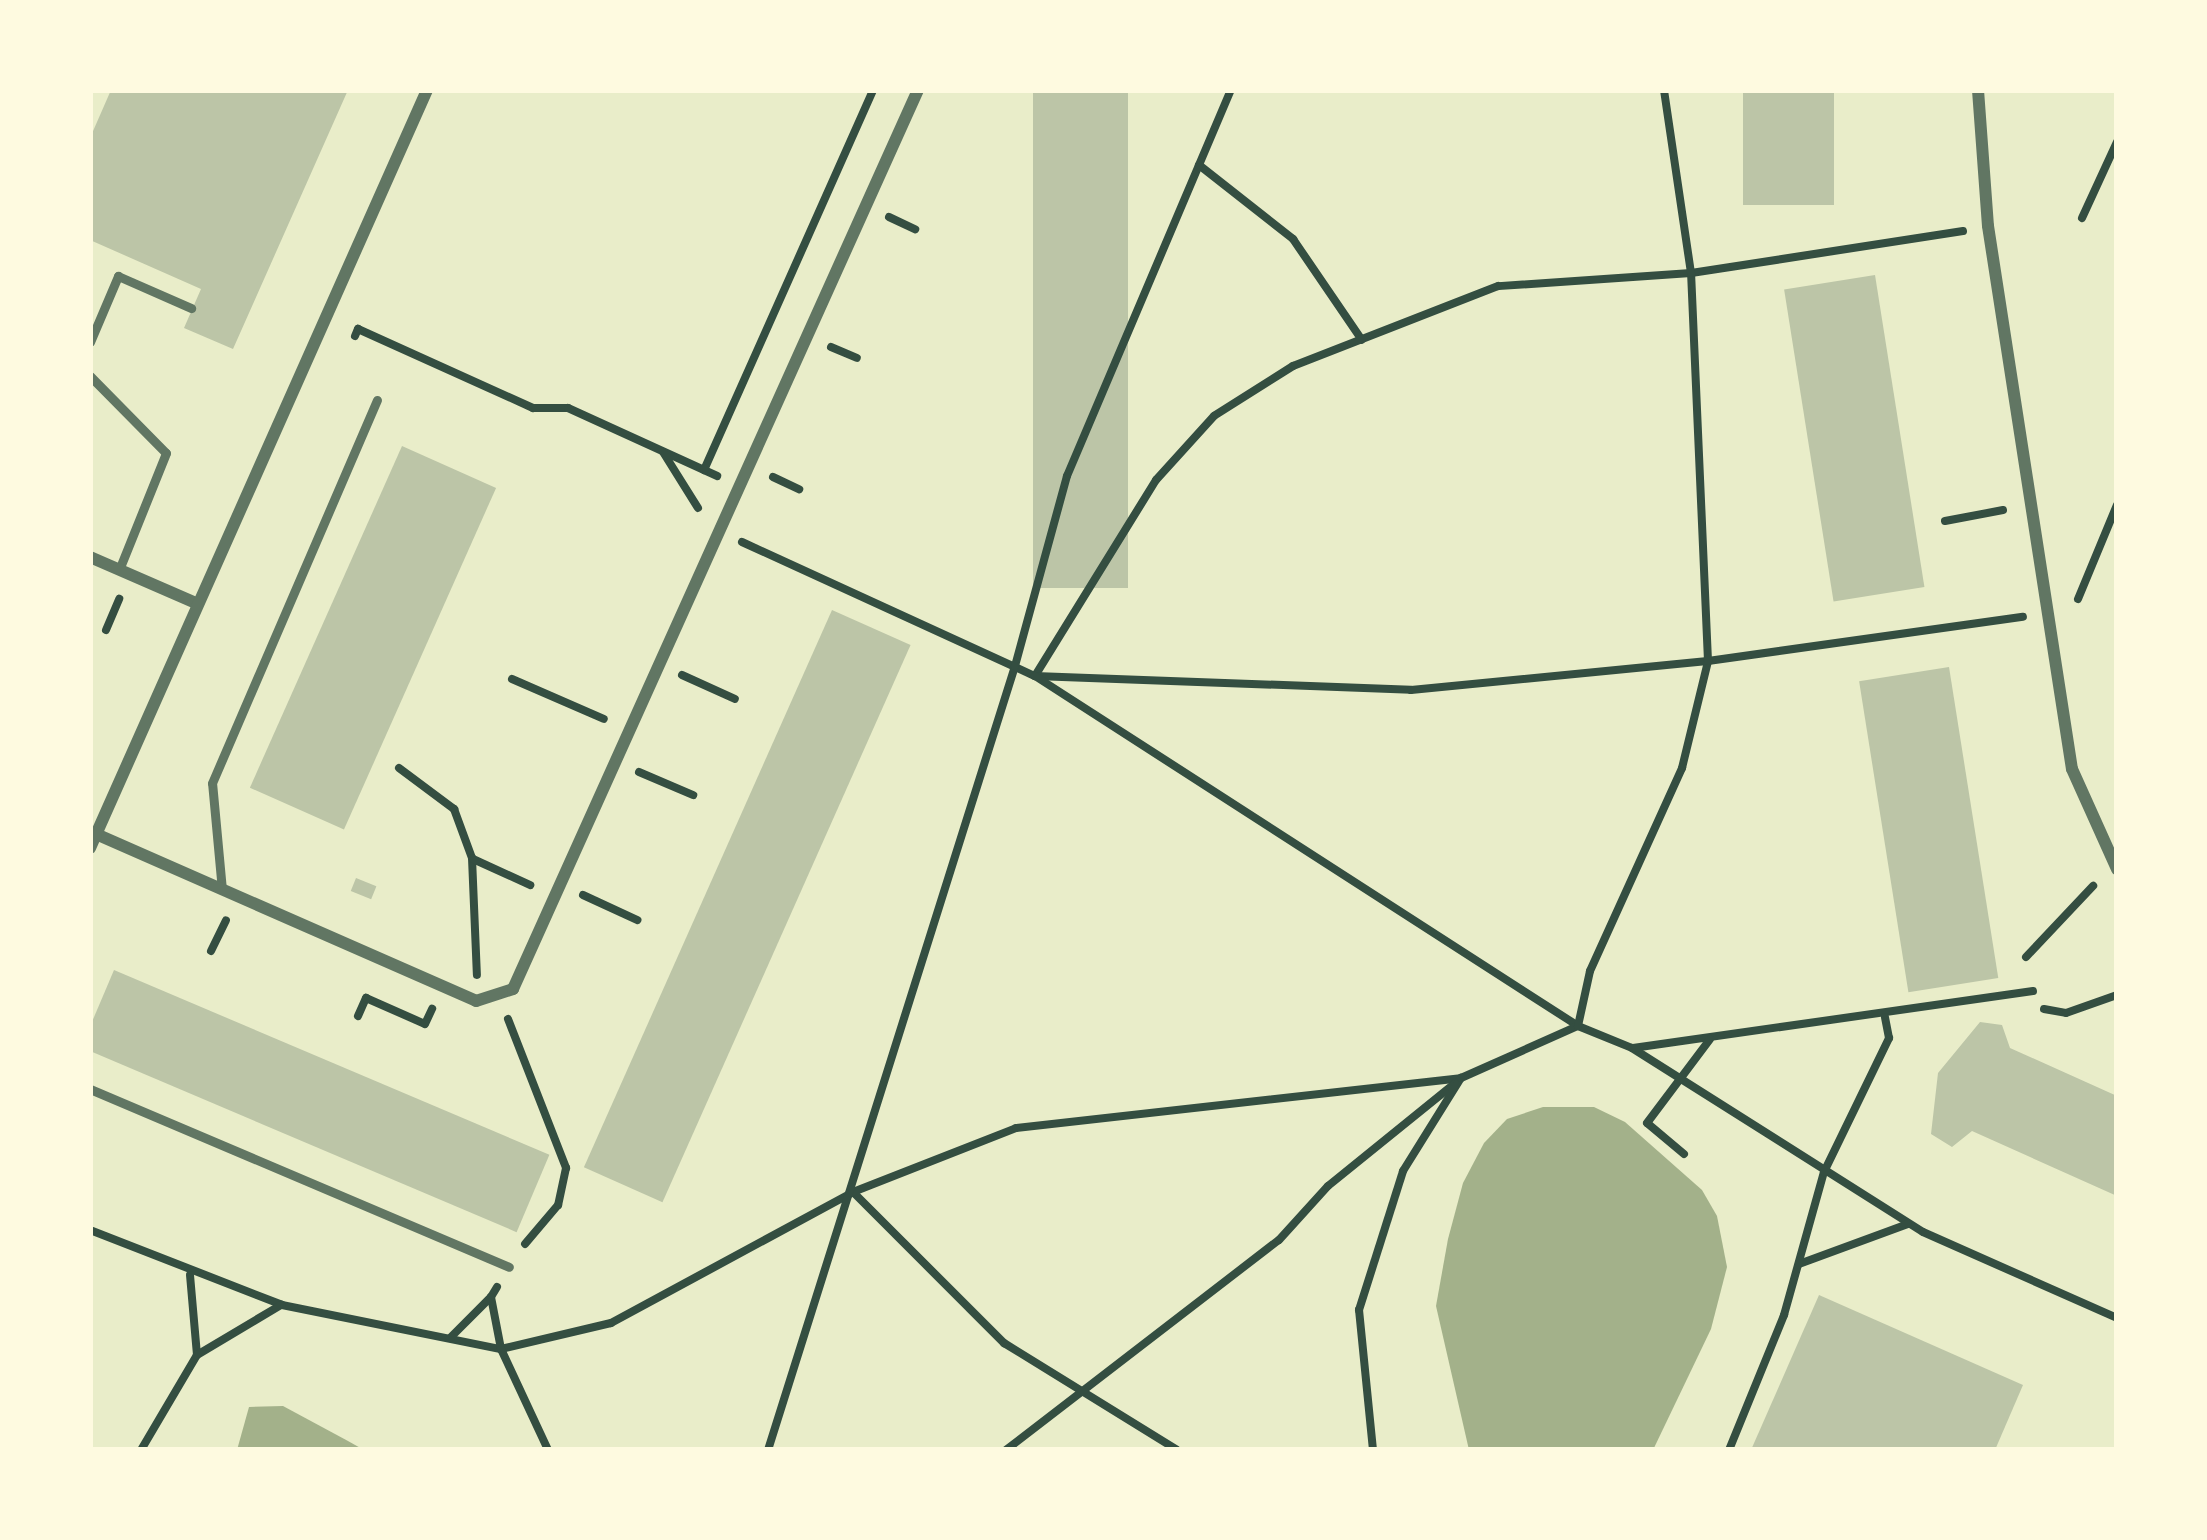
<!DOCTYPE html>
<html>
<head>
<meta charset="utf-8">
<style>
	body { margin:0 }
	#map { position:relative; width:2207px; height:1540px; overflow:hidden; background:#e9edc9; font-family:"Alegreya Sans",sans-serif }
	div>[style] { position:absolute }
	[style*='--x'] { left:calc(var(--x)*1px); top:calc(var(--y)*1px); width:calc(var(--w)*1px); rotate:calc(var(--a)*1deg) }
	.water>* { inset:0; background:#a3b18a }
	.building>* { inset:0; background:#bcc5a7; transform-origin:0 0 }
	.path>* { height:8px; margin:-4px; padding:0 4px; transform-origin:4px; border-radius:4px; background:#344e41 }
	.service>* { height:9px; margin:-4.5px; padding:0 4.5px; transform-origin:4.5px; border-radius:4.5px; background:#617663 }
	.minor>* { height:12px; margin:-6px; padding:0 6px; transform-origin:6px; border-radius:6px; background:#617663 }
	span { translate:-50% -50%; white-space:nowrap; text-align:center; line-height:1.15; -webkit-text-stroke:9px #fefae0; paint-order:stroke }
	.frame { position:absolute; inset:0; border:93px solid #fefae0; pointer-events:none }
</style>
</head>
<body>
<div id="map">
	<div class="water">
		<i style="clip-path:polygon(1543px 1107px,1594px 1107px,1625px 1122px,1702px 1190px,1717px 1216px,1727px 1267px,1711px 1329px,1653px 1450px,1469px 1450px,1436px 1306px,1448px 1239px,1463px 1183px,1484px 1143px,1507px 1119px)"></i>
		<i style="clip-path:polygon(283px 1406px,348px 1441px,364px 1450px,237px 1450px,249px 1407px)"></i>
	</div>
	<div class="building">
		<i style="clip-path:polygon(111px 90px,348px 90px,233px 349px,184px 328px,201px 289px,90px 240px,90px 138px)"></i>
		<i style="left:1033px;top:90px;width:95px;height:498px"></i>
		<i style="left:1743px;top:90px;width:91px;height:115px"></i>
		<i style="left:1875px;top:275px;width:316px;height:92px;rotate:81deg"></i>
		<i style="left:402px;top:446px;width:103px;height:374px;rotate:24deg"></i>
		<i style="left:832px;top:610px;width:86px;height:610px;rotate:24deg"></i>
		<i style="left:1949px;top:667px;width:315px;height:91px;rotate:81deg"></i>
		<i style="left:356px;top:878px;width:22px;height:14px;rotate:22deg"></i>
		<i style="left:114px;top:970px;width:473px;height:84px;rotate:23deg"></i>
		<i style="clip-path:polygon(1980px 1022px,2002px 1025px,2010px 1048px,2117px 1096px,2117px 1196px,1972px 1131px,1952px 1147px,1931px 1134px,1938px 1073px)"></i>
		<i style="clip-path:polygon(1819px 1295px,2023px 1385px,1995px 1450px,1751px 1450px)"></i>
	</div>
	<div class="path">
		<i style="--x:1199;--y:165;--w:120;--a:38.2"></i>
		<i style="--x:1293;--y:239;--w:122;--a:55.7"></i>
		<i style="--x:889;--y:217;--w:29;--a:25"></i>
		<i style="--x:2082;--y:218;--w:84;--a:-65.3"></i>
		<i style="--x:1963;--y:231;--w:275;--a:171.2"></i>
		<i style="--x:1691;--y:273;--w:193;--a:176.1"></i>
		<i style="--x:1498;--y:286;--w:220;--a:158.7"></i>
		<i style="--x:1293;--y:366;--w:93;--a:147.7"></i>
		<i style="--x:1214;--y:416;--w:86;--a:132.2"></i>
		<i style="--x:1156;--y:480;--w:230;--a:121.7"></i>
		<i style="--x:1035;--y:676;--w:376;--a:2.1"></i>
		<i style="--x:1411;--y:690;--w:298;--a:-5.6"></i>
		<i style="--x:1708;--y:661;--w:318;--a:-8"></i>
		<i style="--x:355;--y:336;--w:8;--a:-67"></i>
		<i style="--x:358;--y:329;--w:192;--a:24.3"></i>
		<i style="--x:533;--y:408;--w:35;--a:0"></i>
		<i style="--x:568;--y:408;--w:164;--a:24.5"></i>
		<i style="--x:831;--y:347;--w:28;--a:23"></i>
		<i style="--x:663;--y:452;--w:66;--a:58"></i>
		<i style="--x:704;--y:470;--w:416;--a:-66"></i>
		<i style="--x:773;--y:477;--w:29;--a:25"></i>
		<i style="--x:1945;--y:521;--w:59;--a:-10.7"></i>
		<i style="--x:742;--y:542;--w:322;--a:24.6"></i>
		<i style="--x:1035;--y:676;--w:646;--a:32.8"></i>
		<i style="--x:1578;--y:1026;--w:58;--a:22.2"></i>
		<i style="--x:1632;--y:1048;--w:344;--a:32.3"></i>
		<i style="--x:1923;--y:1232;--w:212;--a:23.9"></i>
		<i style="--x:2078;--y:599;--w:102;--a:-67.5"></i>
		<i style="--x:106;--y:630;--w:34;--a:-67"></i>
		<i style="--x:682;--y:675;--w:58;--a:24.4"></i>
		<i style="--x:512;--y:679;--w:100;--a:23.5"></i>
		<i style="--x:399;--y:768;--w:69;--a:36.7"></i>
		<i style="--x:454;--y:809;--w:52;--a:69.8"></i>
		<i style="--x:472;--y:858;--w:117;--a:87.6"></i>
		<i style="--x:639;--y:772;--w:59;--a:23.1"></i>
		<i style="--x:473;--y:859;--w:63;--a:24.5"></i>
		<i style="--x:583;--y:895;--w:60;--a:24.8"></i>
		<i style="--x:211;--y:951;--w:34;--a:-64"></i>
		<i style="--x:2026;--y:957;--w:98;--a:-46.7"></i>
		<i style="--x:2044;--y:1009;--w:22;--a:10"></i>
		<i style="--x:2066;--y:1013;--w:54;--a:-19.4"></i>
		<i style="--x:358;--y:1016;--w:20;--a:-66"></i>
		<i style="--x:366;--y:998;--w:64;--a:23.8"></i>
		<i style="--x:425;--y:1024;--w:17;--a:-65"></i>
		<i style="--x:508;--y:1019;--w:160;--a:68.7"></i>
		<i style="--x:566;--y:1168;--w:38;--a:102"></i>
		<i style="--x:558;--y:1205;--w:51;--a:130.2"></i>
		<i style="--x:1633;--y:1048;--w:404;--a:-8.1"></i>
		<i style="--x:1684;--y:1154;--w:48;--a:-140"></i>
		<i style="--x:1647;--y:1123;--w:105;--a:-53.1"></i>
		<i style="--x:853;--y:1192;--w:214;--a:45"></i>
		<i style="--x:1004;--y:1343;--w:203;--a:31.7"></i>
		<i style="--x:90;--y:1230;--w:206;--a:21.3"></i>
		<i style="--x:282;--y:1305;--w:223;--a:11.4"></i>
		<i style="--x:501;--y:1349;--w:113;--a:-13.3"></i>
		<i style="--x:611;--y:1323;--w:275;--a:-28.4"></i>
		<i style="--x:853;--y:1192;--w:175;--a:-21.4"></i>
		<i style="--x:1016;--y:1128;--w:447;--a:-6.4"></i>
		<i style="--x:1799;--y:1264;--w:116;--a:-20.2"></i>
		<i style="--x:190;--y:1275;--w:80;--a:85"></i>
		<i style="--x:497;--y:1287;--w:12;--a:121"></i>
		<i style="--x:491;--y:1297;--w:53;--a:79.1"></i>
		<i style="--x:501;--y:1349;--w:111;--a:65"></i>
		<i style="--x:450;--y:1338;--w:57;--a:-45"></i>
		<i style="--x:141;--y:1450;--w:110;--a:-59.5"></i>
		<i style="--x:197;--y:1355;--w:98;--a:-30.8"></i>
		<i style="--x:768;--y:1450;--w:822;--a:-72.51"></i>
		<i style="--x:1015;--y:666;--w:197;--a:-74.7"></i>
		<i style="--x:1067;--y:476;--w:419;--a:-67"></i>
		<i style="--x:1006;--y:1450;--w:344;--a:-37.6"></i>
		<i style="--x:1279;--y:1240;--w:73;--a:-47.8"></i>
		<i style="--x:1328;--y:1186;--w:164;--a:-39"></i>
		<i style="--x:1373;--y:1450;--w:141;--a:-95.7"></i>
		<i style="--x:1359;--y:1310;--w:146;--a:-72.4"></i>
		<i style="--x:1403;--y:1171;--w:110;--a:-58.1"></i>
		<i style="--x:1461;--y:1078;--w:128;--a:-24"></i>
		<i style="--x:1578;--y:1026;--w:56;--a:-77.7"></i>
		<i style="--x:1590;--y:971;--w:223;--a:-65.6"></i>
		<i style="--x:1682;--y:768;--w:110;--a:-76.3"></i>
		<i style="--x:1708;--y:661;--w:388;--a:-92.5"></i>
		<i style="--x:1691;--y:273;--w:185;--a:-98.4"></i>
		<i style="--x:1729;--y:1450;--w:146;--a:-67.8"></i>
		<i style="--x:1784;--y:1315;--w:148;--a:-74.4"></i>
		<i style="--x:1824;--y:1172;--w:149;--a:-64.1"></i>
		<i style="--x:1889;--y:1038;--w:21;--a:-101"></i>
	</div>
	<div class="service">
		<i style="--x:90;--y:342;--w:72;--a:-67"></i>
		<i style="--x:118;--y:276;--w:80;--a:23.7"></i>
		<i style="--x:90;--y:376;--w:108;--a:45.4"></i>
		<i style="--x:166;--y:453;--w:126;--a:111.9"></i>
		<i style="--x:222;--y:890;--w:107;--a:-95.3"></i>
		<i style="--x:212;--y:783;--w:417;--a:-66.7"></i>
		<i style="--x:90;--y:1089;--w:455;--a:23"></i>
	</div>
	<div class="minor">
		<i style="--x:1978;--y:90;--w:136;--a:85.8"></i>
		<i style="--x:1988;--y:226;--w:549;--a:81.21"></i>
		<i style="--x:2072;--y:769;--w:110;--a:65.8"></i>
		<i style="--x:90;--y:557;--w:116;--a:23.5"></i>
		<i style="--x:96;--y:834;--w:415;--a:23.7"></i>
		<i style="--x:476;--y:1001;--w:39;--a:-18"></i>
		<i style="--x:513;--y:989;--w:986;--a:-65.75"></i>
		<i style="--x:90;--y:848;--w:830;--a:-66.03"></i>
	</div>
	<div class="frame"></div>
</div>
</body>
</html>
